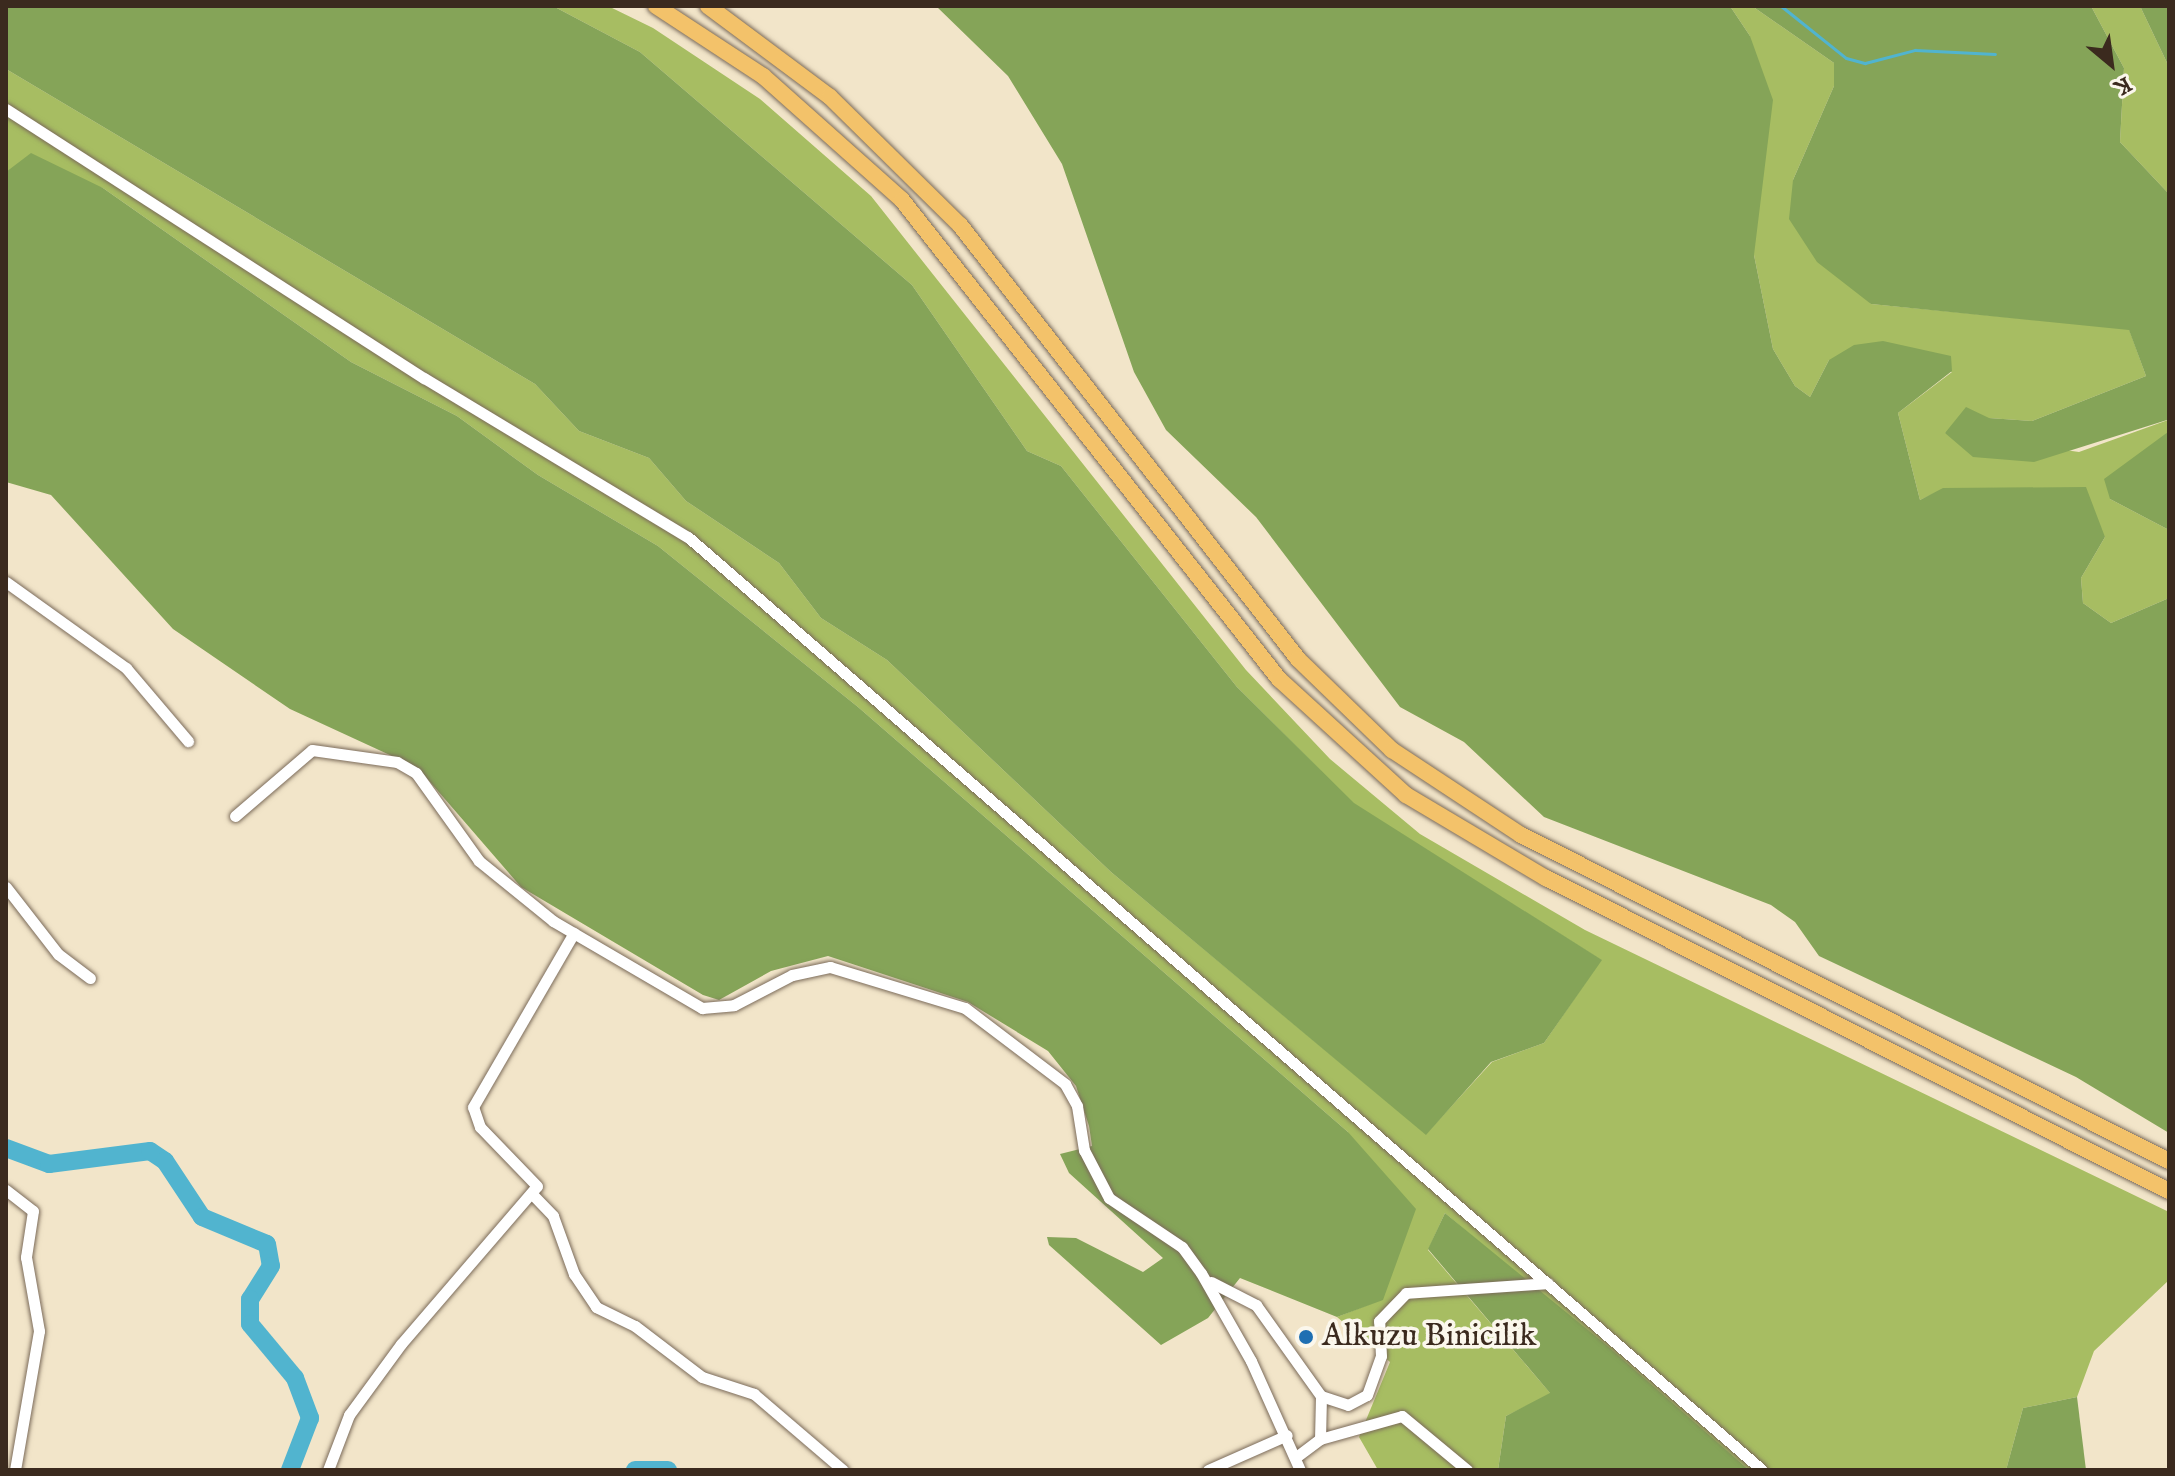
<!DOCTYPE html>
<html>
<head>
<meta charset="utf-8">
<style>
	body { margin:0 }
	#map { position:relative; width:2175px; height:1476px; overflow:hidden; background:#f2e5c9; font-family:"IM FELL English",serif }
	div>[style] { position:absolute }
	[style*='--x'] { left:calc(var(--x)*1px); top:calc(var(--y)*1px); width:calc(var(--w)*1px); rotate:calc(var(--a)*1deg) }
	.green>* { inset:0; background:#a7bd62 }
	.forest>* { inset:0; background:#85a458 }
	.stream>* { height:3px; margin:-1.5px; padding:0 1.5px; transform-origin:1.5px; border-radius:1.5px; background:#51b4cf }
	.river>* { height:18px; margin:-9px; padding:0 9px; transform-origin:9px; border-radius:9px; background:#51b4cf }
	.roads { filter:drop-shadow(0 0 2px #7b6b5a) drop-shadow(0 0 2px #7b6b5a) }
	.minor>* { height:11px; margin:-5.5px; padding:0 5.5px; transform-origin:5.5px; border-radius:5.5px; background:#fff }
	.highway>* { height:16px; margin:-8px; padding:0 8px; transform-origin:8px; border-radius:8px; background:#f3c26a }
	.dots>* { width:22px; height:22px; translate:-50% -50%; box-sizing:border-box; border:4px solid #fbf7ec; border-radius:50% }
	span { translate:-50% -50%; white-space:nowrap; text-align:center; line-height:1.15; -webkit-text-stroke:7px #fbf7ec; paint-order:stroke }
	.poi-label { font-size:32px; color:#3b2a1e }
	.left { translate:0 -50%; text-align:left }
	.frame { position:absolute; inset:0; border:8px solid #3b2a1e; pointer-events:none }
	.north { position:absolute; left:2071px; top:24px; width:80px; height:80px; -webkit-text-stroke:6px #fbf7ec; paint-order:stroke; rotate:151deg; font-size:22px; font-weight:700; line-height:32px; text-align:center; color:#3b2a1e }
	.north::after { content:''; display:block; margin:auto; width:28px; height:36px; background:#3b2a1e; clip-path:polygon(50% 0,100% 100%,50% 72%,0 100%) }
</style>
</head>
<body>
<div id="map">
	<div class="green">
		<i style="clip-path:polygon(553px 6px,608px 6px,653px 28px,760px 99px,871px 196px,1246px 670px,1330px 759px,1420px 834px,1585px 930px,2169px 1212px,2169px 1280px,2094px 1351px,2077px 1397px,2023px 1408px,2006px 1470px,1749px 1470px,1445px 1213px,1428px 1250px,1551px 1394px,1506px 1416px,1498px 1470px,1378px 1470px,1359px 1437px,1390px 1362px,1337px 1317px,1383px 1299px,1348px 1132px,858px 707px,658px 546px,538px 475px,457px 416px,351px 362px,103px 188px,6px 172px,6px 69px,535px 384px,579px 431px,649px 458px,686px 501px,779px 563px,821px 618px,887px 660px,1111px 872px,1426px 1134px,1492px 1062px,1544px 1043px,1601px 960px,1354px 804px,1237px 687px,1061px 466px,1027px 451px,912px 285px,640px 52px)"></i>
		<i style="clip-path:polygon(1730px 6px,1752px 6px,1834px 63px,1834px 86px,1793px 180px,1871px 304px,2129px 329px,2146px 376px,2032px 421px,1988px 418px,1945px 433px,2079px 452px,2168px 420px,2168px 432px,2110px 499px,2169px 530px,2169px 598px,2111px 623px,2083px 603px,2081px 578px,2105px 537px,2000px 493px,1943px 489px,1920px 500px,1898px 413px,1952px 372px,1829px 360px,1810px 397px,1795px 386px,1773px 349px,1754px 255px,1750px 36px)"></i>
		<i style="clip-path:polygon(2091px 6px,2140px 6px,2169px 67px,2169px 194px,2120px 142px,2124px 68px)"></i>
	</div>
	<div class="forest">
		<i style="clip-path:polygon(6px 6px,553px 6px,640px 52px,912px 285px,1027px 451px,1061px 466px,1237px 687px,1354px 803px,1602px 960px,1544px 1043px,1491px 1062px,1426px 1135px,1111px 872px,887px 660px,821px 618px,779px 563px,686px 501px,649px 458px,579px 431px,535px 384px,6px 69px)"></i>
		<i style="clip-path:polygon(936px 6px,1730px 6px,1750px 36px,1773px 100px,1754px 255px,1773px 349px,1795px 386px,1810px 397px,1829px 360px,1854px 345px,1883px 341px,1951px 356px,1952px 371px,1898px 413px,1920px 500px,1943px 488px,2086px 487px,2105px 537px,2081px 578px,2083px 603px,2111px 623px,2169px 598px,2169px 1133px,2076px 1077px,1819px 956px,1795px 922px,1771px 905px,1544px 817px,1464px 742px,1400px 707px,1256px 517px,1166px 430px,1134px 372px,1062px 164px,1008px 76px)"></i>
		<i style="clip-path:polygon(1752px 6px,2091px 6px,2124px 68px,2120px 142px,2169px 194px,2169px 530px,2110px 499px,2104px 479px,2168px 432px,2167px 420px,2034px 462px,1973px 457px,1945px 433px,1966px 407px,1989px 418px,2032px 421px,2146px 376px,2129px 330px,1871px 304px,1817px 262px,1789px 219px,1793px 180px,1834px 86px,1834px 63px)"></i>
		<i style="clip-path:polygon(2140px 6px,2169px 6px,2169px 67px)"></i>
		<i style="clip-path:polygon(31px 153px,103px 188px,351px 362px,457px 416px,538px 475px,658px 546px,858px 707px,1348px 1132px,1416px 1209px,1383px 1300px,1337px 1317px,1240px 1278px,1208px 1318px,1161px 1345px,1049px 1245px,1047px 1237px,1076px 1238px,1143px 1272px,1163px 1258px,1069px 1173px,1060px 1154px,1092px 1146px,1089px 1126px,1076px 1086px,1048px 1051px,968px 1002px,828px 956px,771px 971px,719px 1000px,703px 995px,521px 887px,418px 768px,290px 709px,173px 629px,51px 495px,6px 482px,6px 172px)"></i>
		<i style="clip-path:polygon(1445px 1213px,1605px 1344px,1749px 1470px,1498px 1470px,1506px 1416px,1550px 1393px,1428px 1249px)"></i>
		<i style="clip-path:polygon(2077px 1397px,2086px 1470px,2006px 1470px,2023px 1408px)"></i>
	</div>
	<div class="stream">
		<i style="--x:1781;--y:6;--w:83;--a:38.7"></i>
		<i style="--x:1846;--y:58;--w:20;--a:15"></i>
		<i style="--x:1865;--y:63;--w:52;--a:-14.6"></i>
		<i style="--x:1915;--y:50;--w:80;--a:2.9"></i>
	</div>
	<div class="river">
		<i style="--x:6;--y:1148;--w:46;--a:20.4"></i>
		<i style="--x:49;--y:1164;--w:102;--a:-7.3"></i>
		<i style="--x:150;--y:1151;--w:18;--a:34"></i>
		<i style="--x:165;--y:1161;--w:67;--a:56.5"></i>
		<i style="--x:202;--y:1217;--w:70;--a:22.6"></i>
		<i style="--x:267;--y:1244;--w:22;--a:80"></i>
		<i style="--x:271;--y:1266;--w:39;--a:122"></i>
		<i style="--x:250;--y:1299;--w:25;--a:90"></i>
		<i style="--x:250;--y:1324;--w:70;--a:50.2"></i>
		<i style="--x:295;--y:1378;--w:43;--a:69.4"></i>
		<i style="--x:310;--y:1418;--w:56;--a:111"></i>
		<i style="--x:635;--y:1470;--w:33;--a:0"></i>
	</div>
	<div class="roads">
		<div class="minor">
			<i style="--x:6;--y:109;--w:497;--a:32.8"></i>
			<i style="--x:424;--y:378;--w:308;--a:31.1"></i>
			<i style="--x:688;--y:537;--w:1423;--a:40.98"></i>
			<i style="--x:6;--y:582;--w:148;--a:35.6"></i>
			<i style="--x:126;--y:668;--w:96;--a:49.7"></i>
			<i style="--x:235;--y:816;--w:101;--a:-40.6"></i>
			<i style="--x:312;--y:750;--w:86;--a:8"></i>
			<i style="--x:397;--y:762;--w:22;--a:30"></i>
			<i style="--x:416;--y:773;--w:108;--a:54.4"></i>
			<i style="--x:479;--y:861;--w:95;--a:39"></i>
			<i style="--x:553;--y:921;--w:173;--a:30.3"></i>
			<i style="--x:702;--y:1008;--w:32;--a:-5"></i>
			<i style="--x:734;--y:1005;--w:65;--a:-27.3"></i>
			<i style="--x:792;--y:975;--w:39;--a:-12"></i>
			<i style="--x:830;--y:967;--w:141;--a:16.9"></i>
			<i style="--x:965;--y:1008;--w:126;--a:37.2"></i>
			<i style="--x:1065;--y:1084;--w:25;--a:61"></i>
			<i style="--x:1077;--y:1106;--w:45;--a:81"></i>
			<i style="--x:1084;--y:1150;--w:54;--a:62.5"></i>
			<i style="--x:1109;--y:1198;--w:88;--a:33.9"></i>
			<i style="--x:1182;--y:1247;--w:32;--a:54"></i>
			<i style="--x:1201;--y:1273;--w:101;--a:60.4"></i>
			<i style="--x:1251;--y:1361;--w:120;--a:65.8"></i>
			<i style="--x:6;--y:887;--w:85;--a:52.2"></i>
			<i style="--x:58;--y:954;--w:40;--a:37"></i>
			<i style="--x:6;--y:1190;--w:34;--a:38"></i>
			<i style="--x:33;--y:1211;--w:47;--a:98.7"></i>
			<i style="--x:26;--y:1257;--w:75;--a:80"></i>
			<i style="--x:39;--y:1331;--w:141;--a:99.8"></i>
			<i style="--x:533;--y:1195;--w:29;--a:46"></i>
			<i style="--x:553;--y:1216;--w:62;--a:70.1"></i>
			<i style="--x:574;--y:1274;--w:40;--a:56"></i>
			<i style="--x:596;--y:1307;--w:43;--a:26"></i>
			<i style="--x:635;--y:1326;--w:84;--a:37.3"></i>
			<i style="--x:702;--y:1377;--w:55;--a:18.1"></i>
			<i style="--x:754;--y:1394;--w:117;--a:40.5"></i>
			<i style="--x:1211;--y:1282;--w:51;--a:27.1"></i>
			<i style="--x:1256;--y:1305;--w:112;--a:54.5"></i>
			<i style="--x:1321;--y:1396;--w:43;--a:91.3"></i>
			<i style="--x:1320;--y:1439;--w:31;--a:143"></i>
			<i style="--x:1321;--y:1396;--w:28;--a:18"></i>
			<i style="--x:1348;--y:1405;--w:21;--a:-28"></i>
			<i style="--x:1367;--y:1395;--w:41;--a:-70.3"></i>
			<i style="--x:1381;--y:1356;--w:35;--a:-93"></i>
			<i style="--x:1379;--y:1321;--w:39;--a:-46"></i>
			<i style="--x:1406;--y:1293;--w:142;--a:-4"></i>
			<i style="--x:1320;--y:1439;--w:85;--a:-15.7"></i>
			<i style="--x:1402;--y:1416;--w:85;--a:39.7"></i>
			<i style="--x:328;--y:1470;--w:59;--a:-69.1"></i>
			<i style="--x:349;--y:1415;--w:88;--a:-53.8"></i>
			<i style="--x:401;--y:1344;--w:208;--a:-49.3"></i>
			<i style="--x:537;--y:1186;--w:82;--a:-134"></i>
			<i style="--x:480;--y:1127;--w:21;--a:-109"></i>
			<i style="--x:473;--y:1107;--w:201;--a:-59.9"></i>
			<i style="--x:1208;--y:1470;--w:86;--a:-23.9"></i>
		</div>
		<div class="highway">
			<i style="--x:656;--y:6;--w:128;--a:33.2"></i>
			<i style="--x:763;--y:76;--w:186;--a:41.7"></i>
			<i style="--x:902;--y:200;--w:610;--a:51.8"></i>
			<i style="--x:1279;--y:679;--w:172;--a:42.4"></i>
			<i style="--x:1406;--y:795;--w:163;--a:30.7"></i>
			<i style="--x:1546;--y:878;--w:697;--a:26.68"></i>
			<i style="--x:708;--y:6;--w:152;--a:36.7"></i>
			<i style="--x:830;--y:97;--w:182;--a:44.6"></i>
			<i style="--x:960;--y:225;--w:550;--a:52.09"></i>
			<i style="--x:1298;--y:659;--w:131;--a:44.1"></i>
			<i style="--x:1392;--y:750;--w:154;--a:33.4"></i>
			<i style="--x:1521;--y:835;--w:725;--a:26.71"></i>
		</div>
	</div>
	<div class="dots">
		<i style="left:1306px;top:1337px;background:#1f6fb2"></i>
	</div>
	<div class="poi-label">
		<span class="left" style="left:1322px;top:1337px">Alkuzu Binicilik</span>
	</div>
	<div class="frame"></div>
	<div class="north">K</div>
</div>
</body>
</html>
